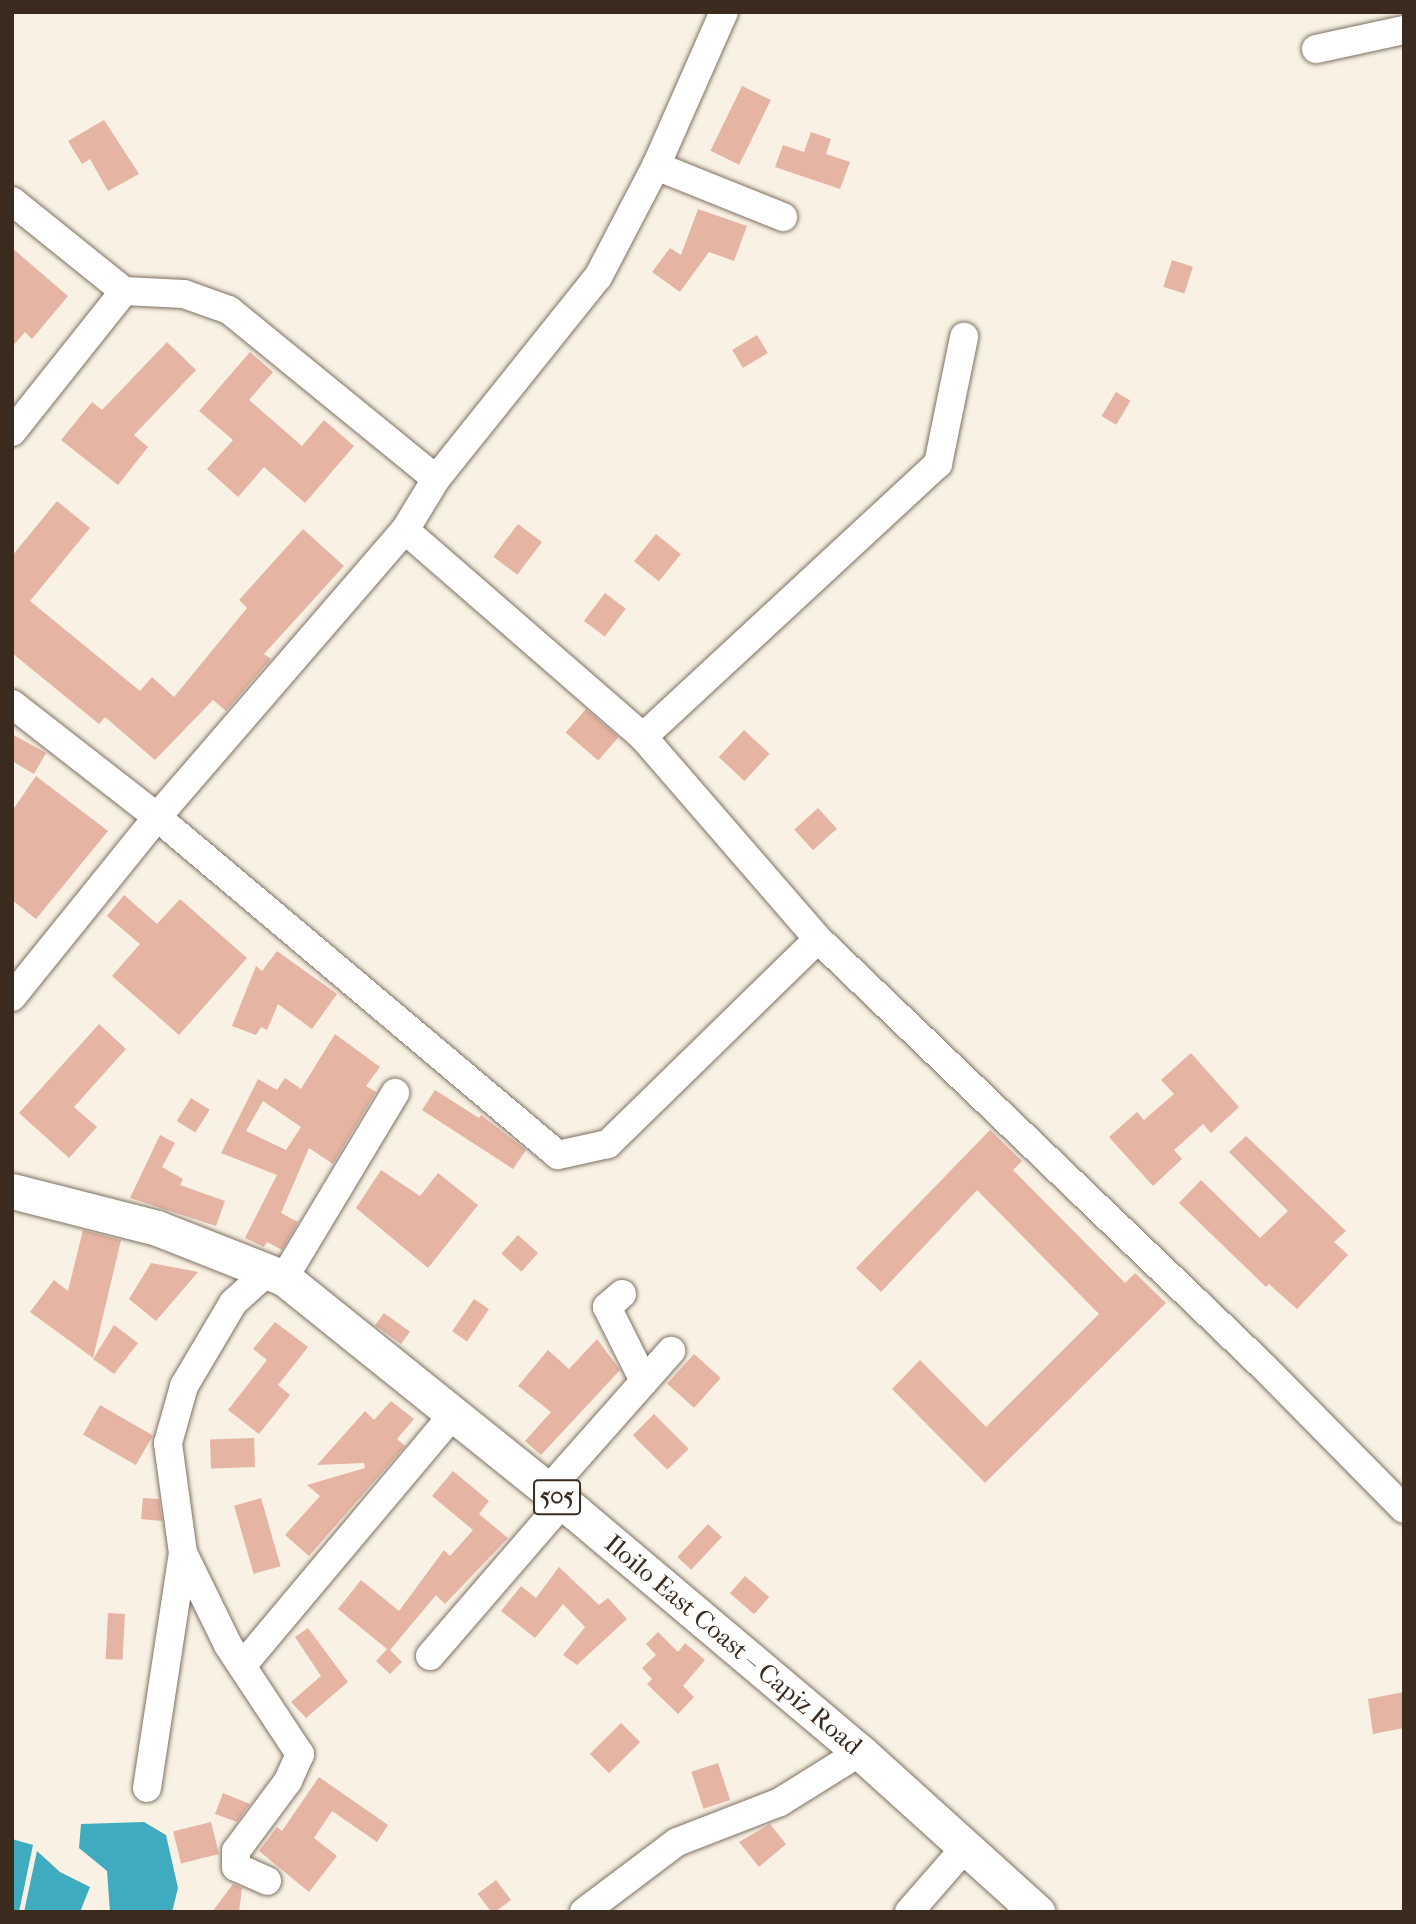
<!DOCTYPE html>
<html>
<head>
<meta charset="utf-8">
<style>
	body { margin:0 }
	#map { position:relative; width:1416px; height:1924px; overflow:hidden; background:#f9f1e3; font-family:"IM FELL French Canon",serif }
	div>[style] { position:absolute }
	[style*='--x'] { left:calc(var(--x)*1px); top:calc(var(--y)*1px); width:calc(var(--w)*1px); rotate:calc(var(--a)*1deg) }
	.water>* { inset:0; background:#3fabbe }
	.building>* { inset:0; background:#e5b4a3; transform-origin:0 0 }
	.roads { filter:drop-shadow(0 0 2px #7e7063) drop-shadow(0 0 2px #7e7063) }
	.minor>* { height:28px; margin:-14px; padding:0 14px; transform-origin:14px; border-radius:14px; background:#fff }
	.major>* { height:35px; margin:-17.5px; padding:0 17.5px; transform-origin:17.5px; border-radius:17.5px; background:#fff }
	span { translate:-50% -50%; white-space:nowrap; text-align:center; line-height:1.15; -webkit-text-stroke:5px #fff; paint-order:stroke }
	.shield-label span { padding:2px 5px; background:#fff; border:2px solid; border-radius:5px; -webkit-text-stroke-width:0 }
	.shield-label { font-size:24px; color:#3b2a1e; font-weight:700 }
	.street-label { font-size:26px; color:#3b2a1e }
	.frame { position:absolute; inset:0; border:14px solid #3b2a1e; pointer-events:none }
</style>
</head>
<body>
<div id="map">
	<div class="water">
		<i style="clip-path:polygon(144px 1822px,166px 1835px,178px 1888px,172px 1912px,110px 1912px,107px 1871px,79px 1848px,81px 1824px)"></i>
		<i style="clip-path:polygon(12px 1839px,33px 1845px,19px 1912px,12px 1912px)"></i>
		<i style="clip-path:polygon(37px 1851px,60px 1872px,90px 1887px,80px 1912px,24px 1912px)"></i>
	</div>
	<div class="building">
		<i style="left:742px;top:86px;width:32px;height:72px;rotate:26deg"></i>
		<i style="clip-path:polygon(104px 120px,139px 174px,108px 191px,90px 159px,82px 164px,68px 141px)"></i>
		<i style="clip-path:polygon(811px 132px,831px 139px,826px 154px,850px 162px,840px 189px,775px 167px,783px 145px,804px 152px)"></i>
		<i style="clip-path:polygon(698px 209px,747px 226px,734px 261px,709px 252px,680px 292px,652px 272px,670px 248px,681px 255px)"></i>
		<i style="clip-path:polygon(12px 248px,68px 296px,32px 339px,25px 332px,12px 347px)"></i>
		<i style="left:1172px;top:260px;width:22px;height:28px;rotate:18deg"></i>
		<i style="left:757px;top:335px;width:21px;height:29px;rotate:59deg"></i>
		<i style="clip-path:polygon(167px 342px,196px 370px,134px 435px,148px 447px,118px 485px,61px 440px,92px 402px,102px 410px)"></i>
		<i style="clip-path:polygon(250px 352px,273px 372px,249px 400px,302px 446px,324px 420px,354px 446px,305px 503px,264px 467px,238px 497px,207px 469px,233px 440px,199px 411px)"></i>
		<i style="left:1116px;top:392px;width:17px;height:28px;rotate:31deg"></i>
		<i style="clip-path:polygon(57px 501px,90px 528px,30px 601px,140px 691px,152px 677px,174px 697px,247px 608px,239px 600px,303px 529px,344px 566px,264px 654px,271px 659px,226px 711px,213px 700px,155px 760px,105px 717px,99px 724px,12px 653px,12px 556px)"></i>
		<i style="left:518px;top:524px;width:30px;height:41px;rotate:37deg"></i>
		<i style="left:656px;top:534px;width:32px;height:35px;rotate:39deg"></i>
		<i style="left:605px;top:593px;width:26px;height:35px;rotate:37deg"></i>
		<i style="left:586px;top:709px;width:43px;height:31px;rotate:41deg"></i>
		<i style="left:744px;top:730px;width:35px;height:37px;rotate:43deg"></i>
		<i style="clip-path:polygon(12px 734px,46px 753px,34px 774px,12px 761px)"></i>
		<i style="clip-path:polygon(36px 776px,108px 831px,36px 919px,12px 900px,12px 811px)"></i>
		<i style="left:818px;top:808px;width:28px;height:32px;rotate:48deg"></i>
		<i style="clip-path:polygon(124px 895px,157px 924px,180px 899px,247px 958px,179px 1035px,112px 976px,140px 944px,107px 916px)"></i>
		<i style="clip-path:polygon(277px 951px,337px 994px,312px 1029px,278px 1004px,267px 1030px,261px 1027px,256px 1035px,232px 1026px,256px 966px,262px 971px)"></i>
		<i style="clip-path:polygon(99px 1024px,126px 1049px,74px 1107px,97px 1127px,69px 1158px,19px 1113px)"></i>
		<i style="clip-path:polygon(evenodd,335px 1034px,380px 1067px,366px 1086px,376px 1092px,333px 1164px,309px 1148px,281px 1213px,298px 1222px,282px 1250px,267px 1242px,264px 1247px,245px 1238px,277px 1175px,221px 1153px,258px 1079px,277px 1090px,285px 1078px,301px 1089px,335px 1034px,263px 1101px,301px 1127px,286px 1150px,246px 1131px,263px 1101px)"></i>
		<i style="clip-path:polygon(1191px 1053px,1239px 1107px,1211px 1133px,1203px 1124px,1174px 1150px,1182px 1159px,1153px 1186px,1109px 1137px,1137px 1112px,1144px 1120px,1174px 1094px,1161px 1080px)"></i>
		<i style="clip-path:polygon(435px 1090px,479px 1118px,481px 1115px,526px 1150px,513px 1169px,422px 1110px)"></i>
		<i style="left:191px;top:1098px;width:22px;height:27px;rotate:32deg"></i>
		<i style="clip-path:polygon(990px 1130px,1022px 1161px,1013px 1170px,1125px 1283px,1135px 1273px,1166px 1303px,985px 1483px,892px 1389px,920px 1360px,986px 1427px,1099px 1314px,977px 1190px,881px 1292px,856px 1268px)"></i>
		<i style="clip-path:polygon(160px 1135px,175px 1143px,162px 1167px,183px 1179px,180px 1185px,225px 1201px,216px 1226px,130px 1198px)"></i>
		<i style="clip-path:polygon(1246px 1136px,1346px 1231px,1334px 1242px,1348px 1255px,1297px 1309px,1269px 1284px,1266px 1287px,1179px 1203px,1201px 1180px,1260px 1238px,1288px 1211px,1229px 1152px)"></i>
		<i style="clip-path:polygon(381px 1170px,420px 1196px,438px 1173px,478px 1205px,428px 1268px,356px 1208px)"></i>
		<i style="clip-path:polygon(83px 1230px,121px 1240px,93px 1358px,30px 1312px,54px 1280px,68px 1291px)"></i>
		<i style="left:518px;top:1235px;width:27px;height:25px;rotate:42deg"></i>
		<i style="clip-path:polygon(151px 1263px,198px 1272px,156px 1321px,129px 1299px)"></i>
		<i style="left:474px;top:1299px;width:18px;height:39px;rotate:34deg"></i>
		<i style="left:384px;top:1313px;width:32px;height:15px;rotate:36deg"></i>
		<i style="clip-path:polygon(275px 1322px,308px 1347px,278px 1385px,290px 1395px,259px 1434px,228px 1410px,267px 1360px,253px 1349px)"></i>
		<i style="clip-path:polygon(114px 1325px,138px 1343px,114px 1374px,93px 1359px)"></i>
		<i style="clip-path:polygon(597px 1339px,620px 1370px,541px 1455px,525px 1441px,551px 1412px,518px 1386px,548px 1350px,569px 1369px)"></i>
		<i style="left:694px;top:1354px;width:36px;height:40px;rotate:42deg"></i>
		<i style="clip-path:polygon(391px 1401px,414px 1419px,397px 1439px,405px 1446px,309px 1556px,285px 1535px,320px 1496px,307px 1485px,365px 1468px,364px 1463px,317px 1465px,365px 1411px,374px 1420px)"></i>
		<i style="left:100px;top:1405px;width:61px;height:34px;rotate:30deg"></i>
		<i style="left:654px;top:1414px;width:49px;height:30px;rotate:45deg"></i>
		<i style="left:254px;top:1438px;width:29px;height:44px;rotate:88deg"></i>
		<i style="clip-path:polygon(453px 1471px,489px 1501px,479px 1514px,508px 1538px,445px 1604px,436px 1595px,390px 1650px,402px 1662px,390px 1674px,376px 1661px,387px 1649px,338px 1609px,361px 1580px,399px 1611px,444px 1550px,450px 1556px,473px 1530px,432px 1496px)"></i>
		<i style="clip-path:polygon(143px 1498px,159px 1499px,162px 1521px,141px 1519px)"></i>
		<i style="left:261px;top:1498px;width:71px;height:28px;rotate:74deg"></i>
		<i style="left:708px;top:1524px;width:19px;height:45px;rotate:43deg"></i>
		<i style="clip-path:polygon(559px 1567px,599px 1605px,608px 1598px,627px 1619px,577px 1665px,563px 1655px,585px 1627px,563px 1604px,535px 1638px,501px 1611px,521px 1586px,536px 1598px)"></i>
		<i style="left:745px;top:1576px;width:32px;height:23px;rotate:41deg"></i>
		<i style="left:108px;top:1613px;width:17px;height:46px;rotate:3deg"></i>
		<i style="clip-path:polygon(308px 1628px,348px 1682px,306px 1718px,291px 1702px,321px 1676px,295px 1637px)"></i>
		<i style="clip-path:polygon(658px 1632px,678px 1652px,685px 1643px,705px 1660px,683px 1686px,694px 1697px,678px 1714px,647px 1684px,652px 1679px,642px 1668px,656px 1655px,646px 1644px)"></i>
		<i style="clip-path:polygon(1404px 1692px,1404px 1728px,1373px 1734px,1368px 1699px)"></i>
		<i style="left:621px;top:1723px;width:27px;height:44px;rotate:45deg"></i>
		<i style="left:718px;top:1763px;width:39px;height:28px;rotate:72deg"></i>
		<i style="clip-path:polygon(319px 1777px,388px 1825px,377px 1842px,332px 1811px,314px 1838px,337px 1856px,309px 1892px,259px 1851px,277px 1827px,282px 1831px)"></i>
		<i style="clip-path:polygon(223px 1793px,250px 1804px,237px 1822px,215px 1814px)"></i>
		<i style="left:211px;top:1822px;width:33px;height:39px;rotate:76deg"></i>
		<i style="clip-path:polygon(770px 1824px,786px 1844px,759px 1867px,739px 1842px)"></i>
		<i style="left:496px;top:1880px;width:25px;height:23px;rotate:53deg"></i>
		<i style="clip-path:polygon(233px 1884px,242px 1888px,239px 1912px,212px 1912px)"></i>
	</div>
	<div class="roads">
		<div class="minor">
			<i style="--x:1316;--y:49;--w:90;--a:-12.2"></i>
			<i style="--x:656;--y:166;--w:137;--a:21.9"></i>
			<i style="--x:12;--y:201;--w:144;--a:38.8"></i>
			<i style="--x:12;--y:432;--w:180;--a:-51.5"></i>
			<i style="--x:124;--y:291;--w:60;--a:2.9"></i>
			<i style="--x:184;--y:294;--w:48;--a:19.6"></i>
			<i style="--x:229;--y:310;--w:267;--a:39.2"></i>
			<i style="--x:405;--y:530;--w:60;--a:-58.7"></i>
			<i style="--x:436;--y:479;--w:259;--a:-51.3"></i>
			<i style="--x:598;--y:277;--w:125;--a:-62.4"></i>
			<i style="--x:656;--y:166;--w:168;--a:-66.2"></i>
			<i style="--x:12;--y:704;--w:184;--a:37.9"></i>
			<i style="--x:157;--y:817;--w:524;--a:40.13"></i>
			<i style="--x:558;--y:1155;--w:51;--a:-12.4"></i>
			<i style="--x:608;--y:1144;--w:293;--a:-44.3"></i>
			<i style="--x:643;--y:737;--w:402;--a:-42.8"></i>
			<i style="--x:938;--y:464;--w:130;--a:-78.4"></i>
			<i style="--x:12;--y:997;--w:231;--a:-51.1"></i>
			<i style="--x:157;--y:817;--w:379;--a:-49.2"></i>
			<i style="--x:405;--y:530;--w:315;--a:41"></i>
			<i style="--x:643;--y:737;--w:267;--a:49.1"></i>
			<i style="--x:818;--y:939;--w:618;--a:43.82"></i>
			<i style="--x:1264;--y:1367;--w:199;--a:45.4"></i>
			<i style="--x:284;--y:1278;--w:216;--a:-59"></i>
			<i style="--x:622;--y:1294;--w:20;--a:139"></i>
			<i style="--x:607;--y:1307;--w:83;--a:63.4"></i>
			<i style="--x:548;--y:1490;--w:186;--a:-48.5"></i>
			<i style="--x:183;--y:1553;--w:102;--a:63.9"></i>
			<i style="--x:228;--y:1645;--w:131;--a:56.6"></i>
			<i style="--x:300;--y:1754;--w:30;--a:114"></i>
			<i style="--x:288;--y:1781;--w:87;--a:126.6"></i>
			<i style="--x:236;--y:1851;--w:16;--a:90"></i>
			<i style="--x:236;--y:1867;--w:34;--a:24"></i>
			<i style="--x:430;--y:1656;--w:203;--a:-49.2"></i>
			<i style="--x:242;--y:1666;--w:330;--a:-50"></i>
			<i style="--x:147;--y:1788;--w:238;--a:-81.3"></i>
			<i style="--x:183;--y:1553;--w:111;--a:-97.8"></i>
			<i style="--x:168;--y:1443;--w:59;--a:-74.3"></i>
			<i style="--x:184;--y:1386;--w:96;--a:-59.4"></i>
			<i style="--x:233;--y:1303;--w:47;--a:-42.4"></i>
			<i style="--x:584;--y:1912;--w:116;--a:-37"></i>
			<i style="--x:677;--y:1842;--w:110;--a:-21.2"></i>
			<i style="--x:780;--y:1802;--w:94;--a:-32"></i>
			<i style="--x:909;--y:1912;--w:84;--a:-48.9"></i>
		</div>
		<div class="major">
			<i style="--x:12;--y:1191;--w:150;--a:14.3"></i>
			<i style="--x:157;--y:1228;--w:136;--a:21.5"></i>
			<i style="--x:284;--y:1278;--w:373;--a:38.8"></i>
			<i style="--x:575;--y:1512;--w:373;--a:40.1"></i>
			<i style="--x:860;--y:1752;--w:239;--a:42.1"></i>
		</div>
	</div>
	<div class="shield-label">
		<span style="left:557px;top:1497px">505</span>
	</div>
	<div class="street-label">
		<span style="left:733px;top:1645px;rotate:40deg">Iloilo East Coast – Capiz Road</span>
	</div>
	<div class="frame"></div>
</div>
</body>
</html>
